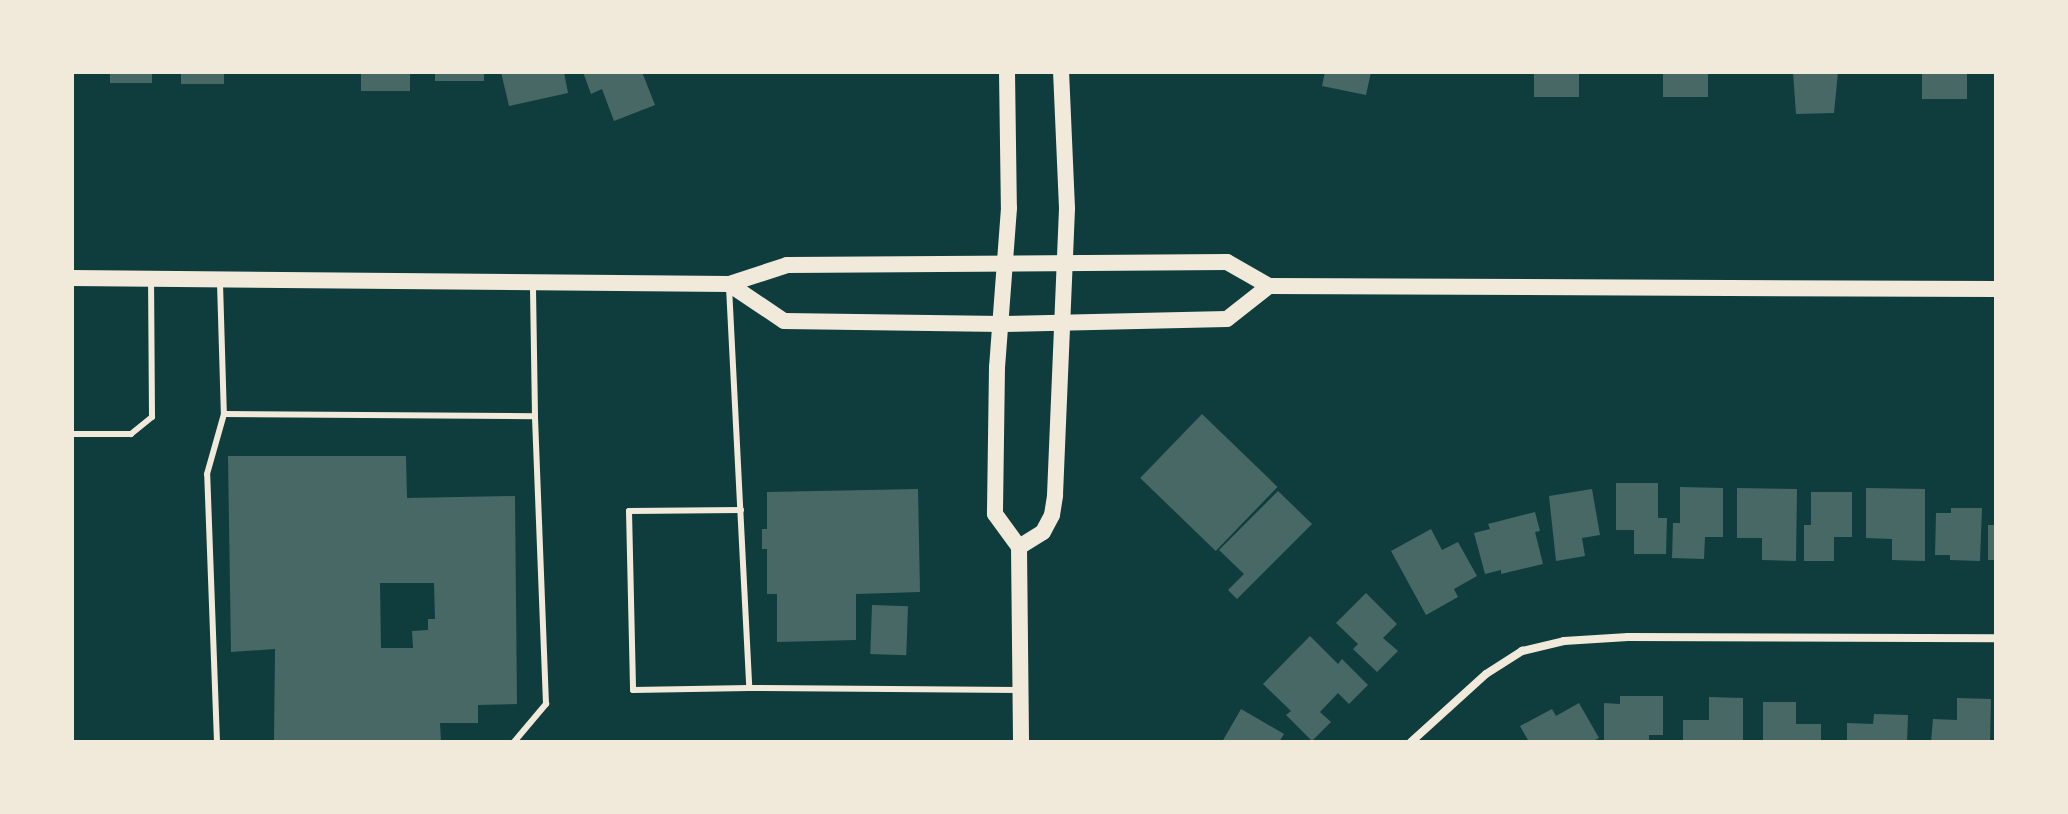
<!DOCTYPE html>
<html>
<head>
<meta charset="utf-8">
<style>
	body { margin:0 }
	#map { position:relative; width:2068px; height:814px; overflow:hidden; background:#0f3d3e; font-family:"Golos Text",sans-serif }
	div>[style] { position:absolute }
	[style*='--x'] { left:calc(var(--x)*1px); top:calc(var(--y)*1px); width:calc(var(--w)*1px); rotate:calc(var(--a)*1deg) }
	.building>* { inset:0; background:#486865; transform-origin:0 0 }
	.service>* { height:6px; margin:-3px; padding:0 3px; transform-origin:3px; border-radius:3px; background:#f1e9da }
	.minor>* { height:8px; margin:-4px; padding:0 4px; transform-origin:4px; border-radius:4px; background:#f1e9da }
	.secondary>* { height:16px; margin:-8px; padding:0 8px; transform-origin:8px; border-radius:8px; background:#f1e9da }
	span { translate:-50% -50%; white-space:nowrap; text-align:center; line-height:1.15; -webkit-text-stroke:8px #f1e9da; paint-order:stroke }
	.frame { position:absolute; inset:0; border:74px solid #f1e9da; pointer-events:none }
</style>
</head>
<body>
<div id="map">
	<div class="building">
		<i style="left:110px;top:72px;width:42px;height:11px"></i>
		<i style="left:181px;top:72px;width:43px;height:12px"></i>
		<i style="left:361px;top:72px;width:49px;height:19px"></i>
		<i style="left:435px;top:72px;width:49px;height:9px"></i>
		<i style="clip-path:polygon(501px 72px,564px 72px,568px 93px,509px 106px)"></i>
		<i style="clip-path:polygon(583px 72px,642px 72px,655px 105px,614px 121px,602px 89px,591px 94px)"></i>
		<i style="clip-path:polygon(1325px 72px,1371px 72px,1366px 95px,1322px 86px)"></i>
		<i style="left:1534px;top:72px;width:45px;height:25px"></i>
		<i style="left:1663px;top:72px;width:45px;height:25px"></i>
		<i style="clip-path:polygon(1793px 72px,1838px 72px,1834px 113px,1796px 114px)"></i>
		<i style="left:1922px;top:72px;width:45px;height:27px"></i>
		<i style="left:1202px;top:414px;width:105px;height:89px;rotate:44deg"></i>
		<i style="clip-path:polygon(evenodd,228px 456px,406px 456px,407px 498px,515px 496px,517px 704px,478px 705px,478px 723px,440px 723px,441px 742px,274px 742px,275px 649px,231px 652px,228px 456px,380px 583px,434px 583px,435px 619px,428px 619px,428px 630px,412px 631px,413px 648px,381px 648px,380px 583px)"></i>
		<i style="clip-path:polygon(1616px 483px,1658px 483px,1658px 518px,1667px 518px,1666px 554px,1634px 554px,1634px 530px,1616px 530px)"></i>
		<i style="clip-path:polygon(1680px 487px,1723px 488px,1723px 537px,1705px 537px,1704px 559px,1672px 558px,1673px 523px,1680px 523px)"></i>
		<i style="clip-path:polygon(1737px 488px,1797px 489px,1796px 561px,1762px 560px,1762px 538px,1737px 538px)"></i>
		<i style="clip-path:polygon(1866px 488px,1925px 489px,1925px 561px,1892px 560px,1892px 539px,1866px 538px)"></i>
		<i style="clip-path:polygon(918px 489px,920px 592px,856px 594px,856px 640px,777px 642px,777px 594px,767px 594px,767px 549px,762px 549px,762px 529px,767px 529px,767px 492px)"></i>
		<i style="clip-path:polygon(1592px 489px,1600px 535px,1582px 538px,1585px 556px,1556px 561px,1549px 496px)"></i>
		<i style="clip-path:polygon(1278px 491px,1312px 524px,1237px 599px,1228px 590px,1244px 574px,1219px 550px)"></i>
		<i style="clip-path:polygon(1811px 492px,1852px 492px,1852px 537px,1834px 537px,1834px 561px,1804px 561px,1804px 525px,1811px 525px)"></i>
		<i style="clip-path:polygon(1951px 508px,1982px 508px,1980px 561px,1950px 560px,1950px 555px,1935px 555px,1936px 513px,1951px 513px)"></i>
		<i style="clip-path:polygon(1535px 512px,1540px 531px,1535px 532px,1543px 564px,1501px 574px,1501px 570px,1485px 574px,1474px 533px,1490px 529px,1488px 524px)"></i>
		<i style="left:1988px;top:525px;width:8px;height:35px"></i>
		<i style="clip-path:polygon(1431px 529px,1442px 550px,1458px 542px,1477px 576px,1454px 589px,1458px 597px,1426px 615px,1391px 551px)"></i>
		<i style="clip-path:polygon(1366px 593px,1397px 624px,1383px 638px,1398px 651px,1377px 672px,1353px 649px,1358px 644px,1336px 623px)"></i>
		<i style="left:872px;top:605px;width:36px;height:49px;rotate:2deg"></i>
		<i style="clip-path:polygon(1310px 636px,1338px 664px,1342px 659px,1368px 685px,1349px 704px,1338px 693px,1320px 712px,1331px 722px,1312px 741px,1286px 715px,1291px 711px,1263px 684px)"></i>
		<i style="clip-path:polygon(1620px 696px,1663px 696px,1663px 735px,1649px 735px,1649px 742px,1604px 742px,1604px 703px,1620px 704px)"></i>
		<i style="clip-path:polygon(1709px 697px,1743px 698px,1743px 742px,1683px 742px,1683px 720px,1709px 720px)"></i>
		<i style="clip-path:polygon(1957px 698px,1991px 699px,1990px 742px,1931px 742px,1933px 719px,1957px 720px)"></i>
		<i style="clip-path:polygon(1763px 702px,1796px 702px,1796px 724px,1821px 724px,1821px 742px,1763px 742px)"></i>
		<i style="clip-path:polygon(1579px 703px,1599px 738px,1591px 742px,1529px 742px,1520px 726px,1552px 709px,1556px 716px)"></i>
		<i style="clip-path:polygon(1241px 709px,1284px 734px,1279px 742px,1222px 742px)"></i>
		<i style="clip-path:polygon(1874px 714px,1908px 715px,1907px 742px,1847px 742px,1847px 723px,1873px 724px)"></i>
	</div>
	<div class="service">
		<i style="--x:220;--y:283;--w:131;--a:88.3"></i>
		<i style="--x:224;--y:414;--w:311;--a:0.4"></i>
		<i style="--x:535;--y:416;--w:131;--a:-90.9"></i>
		<i style="--x:729;--y:287;--w:401;--a:87.1"></i>
		<i style="--x:749;--y:688;--w:271;--a:0.4"></i>
		<i style="--x:72;--y:434;--w:59;--a:0"></i>
		<i style="--x:131;--y:434;--w:27;--a:-39"></i>
		<i style="--x:152;--y:417;--w:138;--a:-90.4"></i>
		<i style="--x:741;--y:510;--w:112;--a:179.5"></i>
		<i style="--x:629;--y:511;--w:179;--a:88.7"></i>
		<i style="--x:633;--y:690;--w:116;--a:-1"></i>
		<i style="--x:217;--y:742;--w:268;--a:-92.1"></i>
		<i style="--x:207;--y:474;--w:62;--a:-74.2"></i>
		<i style="--x:514;--y:742;--w:50;--a:-49.9"></i>
		<i style="--x:546;--y:704;--w:288;--a:-92.2"></i>
	</div>
	<div class="minor">
		<i style="--x:1411;--y:742;--w:101;--a:-42.2"></i>
		<i style="--x:1486;--y:674;--w:43;--a:-32.6"></i>
		<i style="--x:1522;--y:651;--w:43;--a:-13.4"></i>
		<i style="--x:1564;--y:641;--w:64;--a:-3.6"></i>
		<i style="--x:1628;--y:637;--w:368;--a:0.2"></i>
	</div>
	<div class="secondary">
		<i style="--x:1007;--y:72;--w:136;--a:89.2"></i>
		<i style="--x:1009;--y:208;--w:159;--a:94.3"></i>
		<i style="--x:997;--y:367;--w:147;--a:90.8"></i>
		<i style="--x:995;--y:514;--w:41;--a:54"></i>
		<i style="--x:1019;--y:547;--w:195;--a:89.4"></i>
		<i style="--x:72;--y:278;--w:657;--a:0.52"></i>
		<i style="--x:729;--y:284;--w:61;--a:-18.1"></i>
		<i style="--x:787;--y:265;--w:440;--a:-0.4"></i>
		<i style="--x:1227;--y:262;--w:48;--a:29.7"></i>
		<i style="--x:1269;--y:286;--w:727;--a:0.24"></i>
		<i style="--x:729;--y:284;--w:66;--a:33.9"></i>
		<i style="--x:784;--y:321;--w:218;--a:0.8"></i>
		<i style="--x:1002;--y:324;--w:225;--a:-1.3"></i>
		<i style="--x:1227;--y:319;--w:53;--a:-38.2"></i>
		<i style="--x:1019;--y:547;--w:28;--a:-32"></i>
		<i style="--x:1043;--y:532;--w:19;--a:-62"></i>
		<i style="--x:1052;--y:515;--w:20;--a:-81"></i>
		<i style="--x:1055;--y:495;--w:287;--a:-87.6"></i>
		<i style="--x:1067;--y:208;--w:136;--a:-92.5"></i>
	</div>
	<div class="frame"></div>
</div>
</body>
</html>
